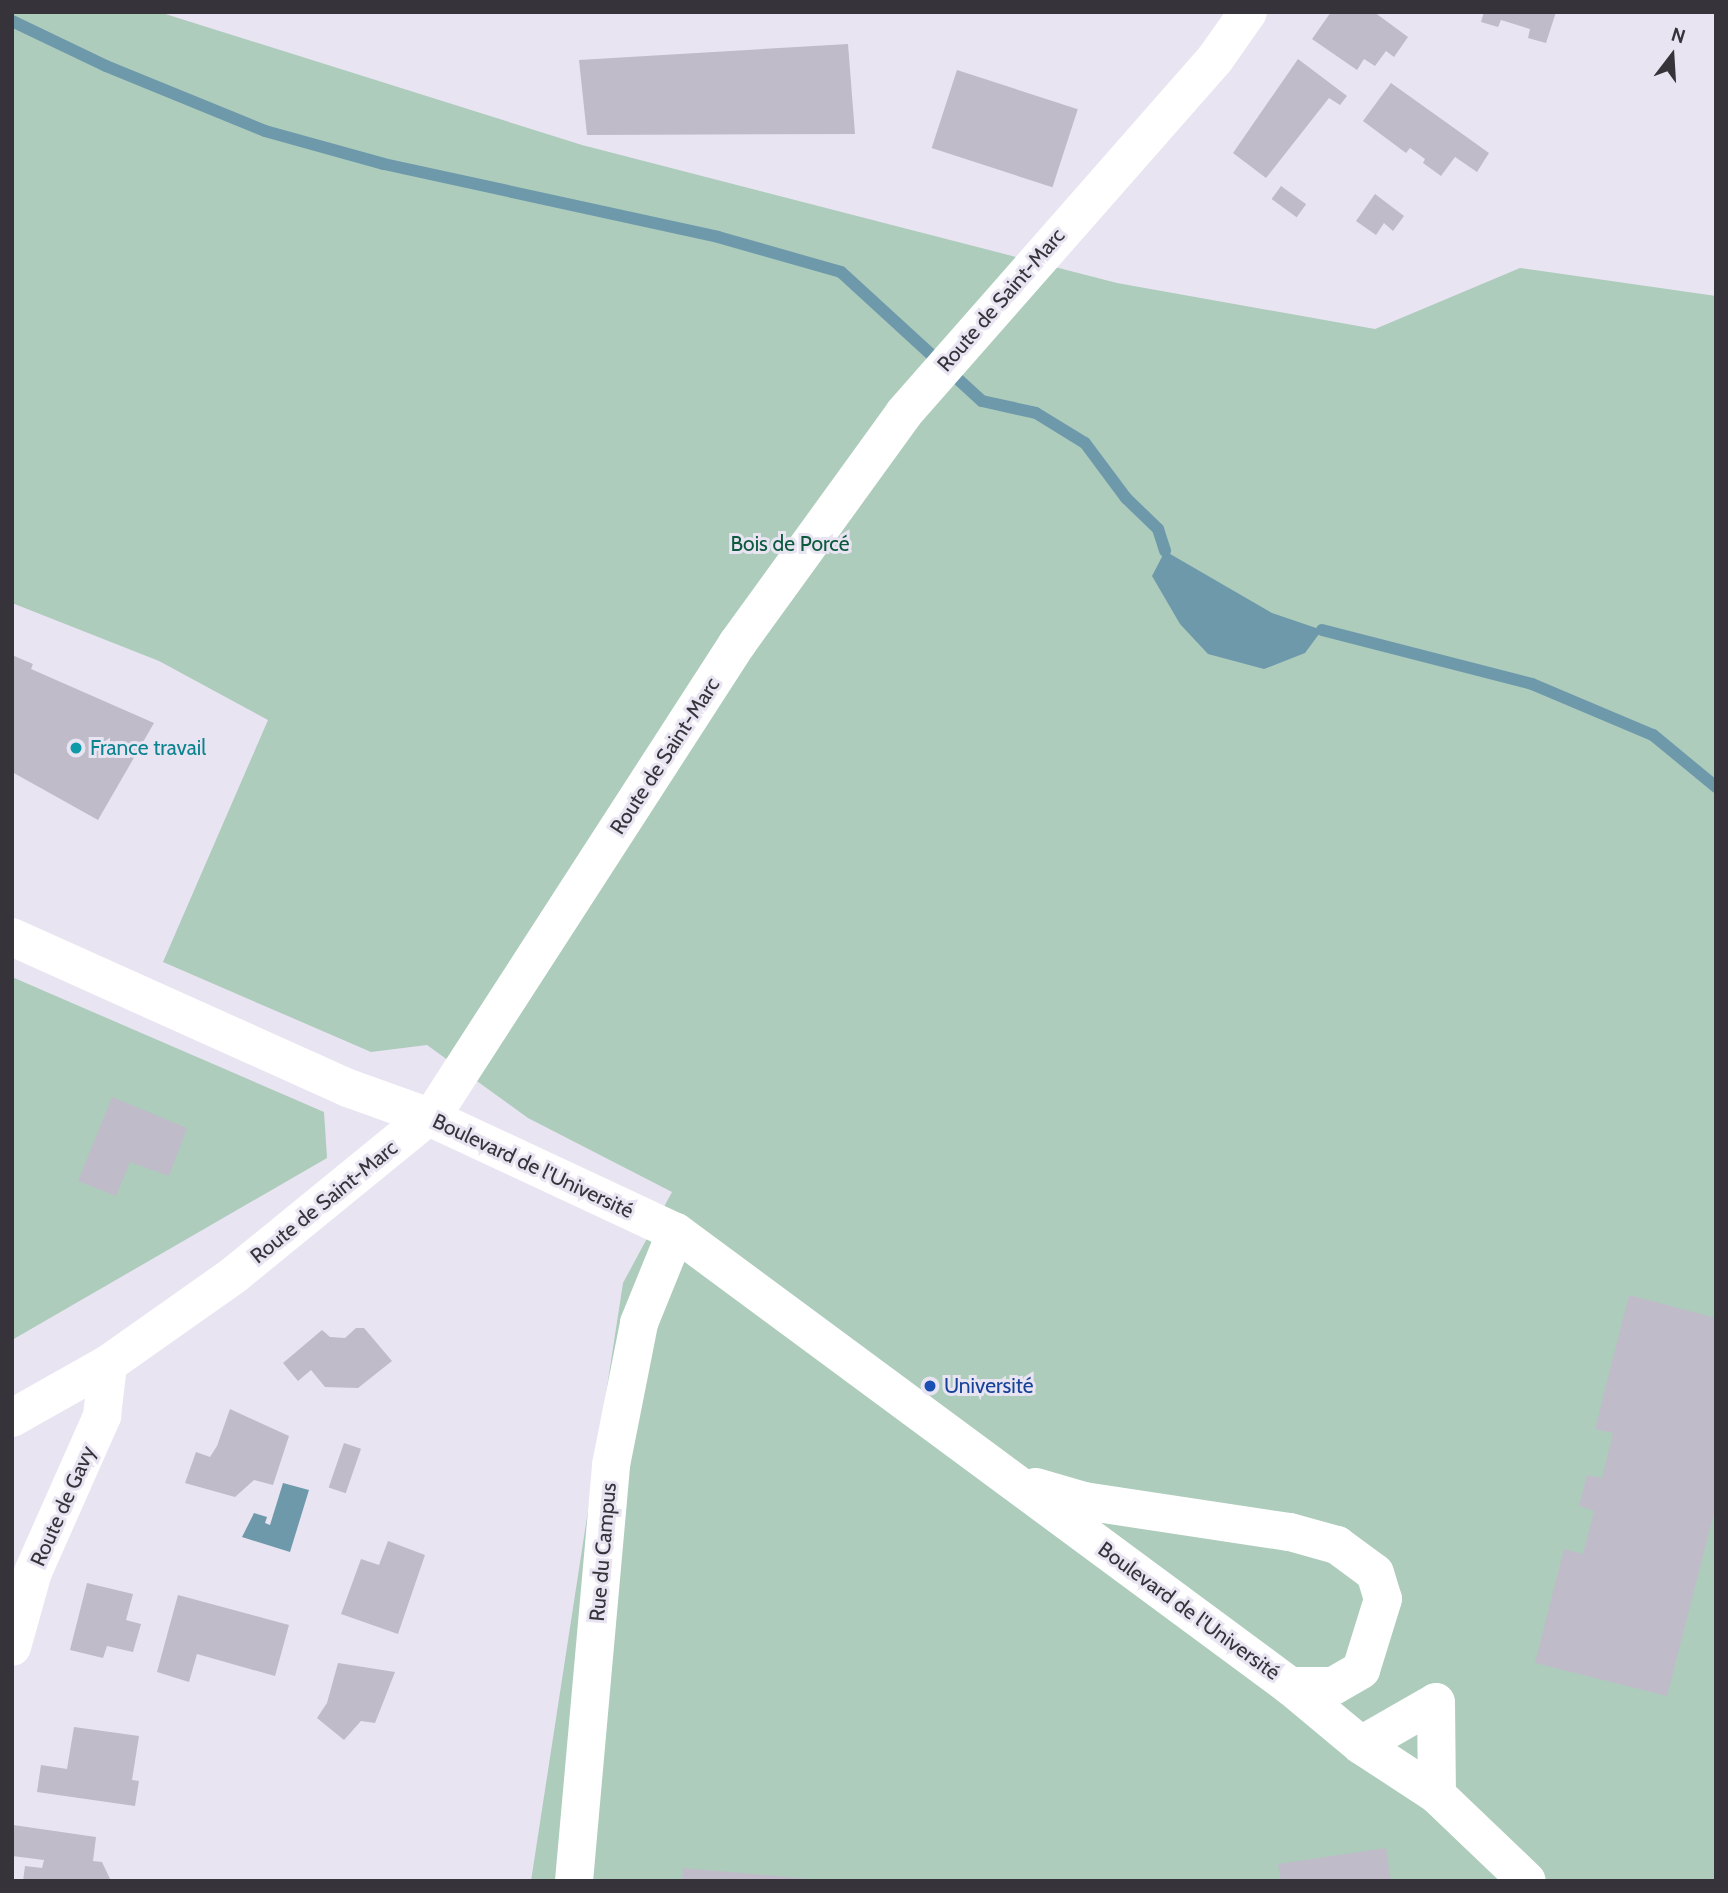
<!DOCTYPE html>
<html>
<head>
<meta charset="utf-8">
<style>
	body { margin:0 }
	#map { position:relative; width:1728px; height:1893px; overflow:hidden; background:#e9e4f2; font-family:Cabin,sans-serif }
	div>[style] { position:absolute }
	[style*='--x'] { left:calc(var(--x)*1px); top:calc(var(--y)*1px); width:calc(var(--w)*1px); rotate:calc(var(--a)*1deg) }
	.green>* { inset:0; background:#adccbc }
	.water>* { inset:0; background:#6d99ab }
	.stream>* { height:12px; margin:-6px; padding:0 6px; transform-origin:6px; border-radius:6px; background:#6d99ab }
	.building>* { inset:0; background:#bfbbc9; transform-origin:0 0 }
	.minor>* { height:38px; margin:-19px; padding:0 19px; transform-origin:19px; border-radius:19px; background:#fff }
	.dots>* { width:19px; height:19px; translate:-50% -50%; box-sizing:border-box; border:4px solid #e9e4f2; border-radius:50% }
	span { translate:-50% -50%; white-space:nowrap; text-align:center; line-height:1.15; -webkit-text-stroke:6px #e9e4f2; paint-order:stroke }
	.street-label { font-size:21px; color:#36343a }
	.park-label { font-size:21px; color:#0d593d }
	.culture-label { font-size:21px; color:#0d838f }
	.left { translate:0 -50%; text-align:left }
	.transit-label { font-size:21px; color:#164399 }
	.frame { position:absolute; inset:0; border:14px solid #36343a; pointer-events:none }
	.north { position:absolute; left:1637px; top:21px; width:70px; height:70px; -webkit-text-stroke:5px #e9e4f2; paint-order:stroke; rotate:17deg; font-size:19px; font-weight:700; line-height:28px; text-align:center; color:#36343a }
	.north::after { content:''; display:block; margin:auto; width:24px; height:32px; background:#36343a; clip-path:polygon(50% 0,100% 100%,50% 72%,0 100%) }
</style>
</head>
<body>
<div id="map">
	<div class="green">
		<i style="clip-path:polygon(12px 12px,159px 12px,582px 145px,1117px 283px,1375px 329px,1520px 268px,1716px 296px,1716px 1881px,531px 1881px,623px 1283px,672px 1192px,528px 1118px,427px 1045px,371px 1052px,163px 962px,268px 720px,159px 661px,12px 603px)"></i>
		<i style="clip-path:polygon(12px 977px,324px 1112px,327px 1158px,12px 1340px)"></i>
	</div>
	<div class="water">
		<i style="clip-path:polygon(1165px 551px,1272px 613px,1322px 630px,1305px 653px,1264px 669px,1208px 654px,1180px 624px,1152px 576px)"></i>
		<i style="clip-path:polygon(283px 1483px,309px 1490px,290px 1552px,242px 1537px,254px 1513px,267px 1517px,265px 1523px,270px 1525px)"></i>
	</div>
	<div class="stream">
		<i style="--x:12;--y:21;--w:104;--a:25.6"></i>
		<i style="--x:106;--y:66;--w:172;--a:22.2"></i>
		<i style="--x:265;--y:131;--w:123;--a:15.5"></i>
		<i style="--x:384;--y:164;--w:342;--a:12.3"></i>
		<i style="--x:718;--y:237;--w:128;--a:15.9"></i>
		<i style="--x:841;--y:272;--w:191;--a:42.5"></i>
		<i style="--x:982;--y:401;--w:55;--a:12.5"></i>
		<i style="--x:1036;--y:413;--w:57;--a:31.5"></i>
		<i style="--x:1085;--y:443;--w:69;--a:53.3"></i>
		<i style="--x:1126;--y:498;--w:45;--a:44.1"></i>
		<i style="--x:1158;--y:529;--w:23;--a:72"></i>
		<i style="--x:1322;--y:630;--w:217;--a:14.4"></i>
		<i style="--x:1532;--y:684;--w:131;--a:22.9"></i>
		<i style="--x:1653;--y:735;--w:82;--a:39.5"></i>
	</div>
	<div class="building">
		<i style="clip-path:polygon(1331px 12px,1374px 12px,1408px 37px,1394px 57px,1386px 51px,1375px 66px,1364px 59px,1357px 70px,1312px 39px)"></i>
		<i style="clip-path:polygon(1484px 12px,1556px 12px,1546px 43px,1528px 38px,1530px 29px,1501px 20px,1498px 27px,1481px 22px)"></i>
		<i style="clip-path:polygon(848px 44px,855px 134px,587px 135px,579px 60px)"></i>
		<i style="clip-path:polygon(1298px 59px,1347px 96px,1340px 105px,1329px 98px,1266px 178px,1233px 153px)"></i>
		<i style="left:957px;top:70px;width:127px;height:82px;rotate:18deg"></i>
		<i style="clip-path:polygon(1391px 83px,1489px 153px,1477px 172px,1455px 157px,1441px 176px,1423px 163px,1425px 159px,1410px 148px,1406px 153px,1363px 121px)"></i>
		<i style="left:1281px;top:186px;width:31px;height:16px;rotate:36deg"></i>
		<i style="clip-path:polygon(1375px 194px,1404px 216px,1393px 231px,1384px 223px,1376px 235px,1356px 221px)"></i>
		<i style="clip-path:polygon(12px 655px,33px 664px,31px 669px,154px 723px,98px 820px,12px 772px)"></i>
		<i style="clip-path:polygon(112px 1097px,187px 1128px,169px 1176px,130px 1162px,116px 1196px,78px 1181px)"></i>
		<i style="clip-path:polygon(1629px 1295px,1716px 1318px,1716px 1505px,1667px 1696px,1535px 1663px,1564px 1549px,1583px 1554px,1594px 1511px,1579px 1506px,1587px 1475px,1602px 1478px,1613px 1433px,1595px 1429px)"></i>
		<i style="clip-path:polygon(356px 1328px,364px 1328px,392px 1361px,358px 1388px,325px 1387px,311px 1370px,298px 1381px,283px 1363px,322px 1330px,330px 1337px,345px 1338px)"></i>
		<i style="clip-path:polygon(230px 1409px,289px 1436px,273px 1485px,254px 1480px,235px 1497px,185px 1483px,196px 1452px,210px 1457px,217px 1446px)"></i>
		<i style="left:344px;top:1443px;width:18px;height:47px;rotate:19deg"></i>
		<i style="clip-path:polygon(388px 1541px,425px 1555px,398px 1634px,341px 1614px,361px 1559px,379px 1565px)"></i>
		<i style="clip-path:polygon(87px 1583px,133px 1594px,126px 1620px,141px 1624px,133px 1652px,107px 1646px,103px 1658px,70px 1650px)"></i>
		<i style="clip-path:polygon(178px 1595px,289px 1625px,275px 1676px,197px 1654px,189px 1682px,157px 1672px)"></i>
		<i style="clip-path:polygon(338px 1663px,395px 1672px,375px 1723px,361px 1721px,344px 1740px,317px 1718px,327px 1703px)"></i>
		<i style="clip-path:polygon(74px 1727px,139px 1736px,132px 1780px,139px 1781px,135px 1806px,37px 1792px,41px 1765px,67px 1769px)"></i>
		<i style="clip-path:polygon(13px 1825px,96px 1837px,93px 1861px,102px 1862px,111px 1881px,23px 1881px,25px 1866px,42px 1868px,44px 1860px,12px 1856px)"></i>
		<i style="clip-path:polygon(1386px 1848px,1391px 1881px,1281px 1881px,1278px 1864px)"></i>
		<i style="clip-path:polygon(683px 1868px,810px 1879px,810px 1881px,682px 1881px)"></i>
	</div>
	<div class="minor">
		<i style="--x:12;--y:937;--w:368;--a:24.2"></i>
		<i style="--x:348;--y:1088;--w:86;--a:19.7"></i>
		<i style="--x:429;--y:1117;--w:272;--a:25"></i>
		<i style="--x:676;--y:1232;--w:764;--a:36.48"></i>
		<i style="--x:1290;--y:1686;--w:92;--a:39.7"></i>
		<i style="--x:1361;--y:1745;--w:91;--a:33.3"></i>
		<i style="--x:1437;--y:1795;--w:124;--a:43.7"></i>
		<i style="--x:12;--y:1418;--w:110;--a:-29.4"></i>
		<i style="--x:108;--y:1364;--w:154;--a:-35.2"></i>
		<i style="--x:234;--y:1275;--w:261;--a:-39.2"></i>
		<i style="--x:436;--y:1110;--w:555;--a:-57.14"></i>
		<i style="--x:737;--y:644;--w:285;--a:-54.1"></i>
		<i style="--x:904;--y:413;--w:471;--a:-48.7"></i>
		<i style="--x:1215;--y:59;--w:57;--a:-54.9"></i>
		<i style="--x:1036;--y:1487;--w:50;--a:16.3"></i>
		<i style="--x:1084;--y:1501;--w:208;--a:8.6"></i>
		<i style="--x:1290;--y:1532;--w:49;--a:15.5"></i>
		<i style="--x:1337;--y:1545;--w:47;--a:36.4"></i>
		<i style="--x:1375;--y:1573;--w:27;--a:73"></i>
		<i style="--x:1383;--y:1599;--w:74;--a:107.2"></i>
		<i style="--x:1361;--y:1670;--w:32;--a:150"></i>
		<i style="--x:1333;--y:1686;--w:43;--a:180"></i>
		<i style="--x:12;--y:1647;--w:78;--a:-74.4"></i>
		<i style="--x:33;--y:1572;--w:171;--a:-66.1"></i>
		<i style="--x:102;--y:1416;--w:52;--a:-83.4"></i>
		<i style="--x:1361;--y:1745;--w:86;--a:-29.8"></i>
		<i style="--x:1436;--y:1702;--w:93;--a:89.4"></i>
		<i style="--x:574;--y:1881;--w:418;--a:-84.9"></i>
		<i style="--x:611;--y:1465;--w:145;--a:-78.8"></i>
		<i style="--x:639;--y:1323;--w:98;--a:-67.9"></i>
	</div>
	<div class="dots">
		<i style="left:76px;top:748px;background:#0f9aa8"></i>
		<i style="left:930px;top:1386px;background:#1a4fb4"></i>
	</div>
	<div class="street-label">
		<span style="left:1001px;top:300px;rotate:-49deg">Route de Saint-Marc</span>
		<span style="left:665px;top:756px;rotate:-57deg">Route de Saint-Marc</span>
		<span style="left:533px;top:1166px;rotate:25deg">Boulevard de l'Université</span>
		<span style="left:324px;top:1202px;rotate:-39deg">Route de Saint-Marc</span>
		<span style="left:63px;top:1506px;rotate:-66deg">Route de Gavy</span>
		<span style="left:603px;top:1552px;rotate:-85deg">Rue du Campus</span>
		<span style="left:1189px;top:1611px;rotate:36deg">Boulevard de l'Université</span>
	</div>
	<div class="park-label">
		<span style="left:790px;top:544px">Bois de Porcé</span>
	</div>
	<div class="culture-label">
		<span class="left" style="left:90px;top:748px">France travail</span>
	</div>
	<div class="transit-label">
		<span class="left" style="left:944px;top:1386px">Université</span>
	</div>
	<div class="frame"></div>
	<div class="north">N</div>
</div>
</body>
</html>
